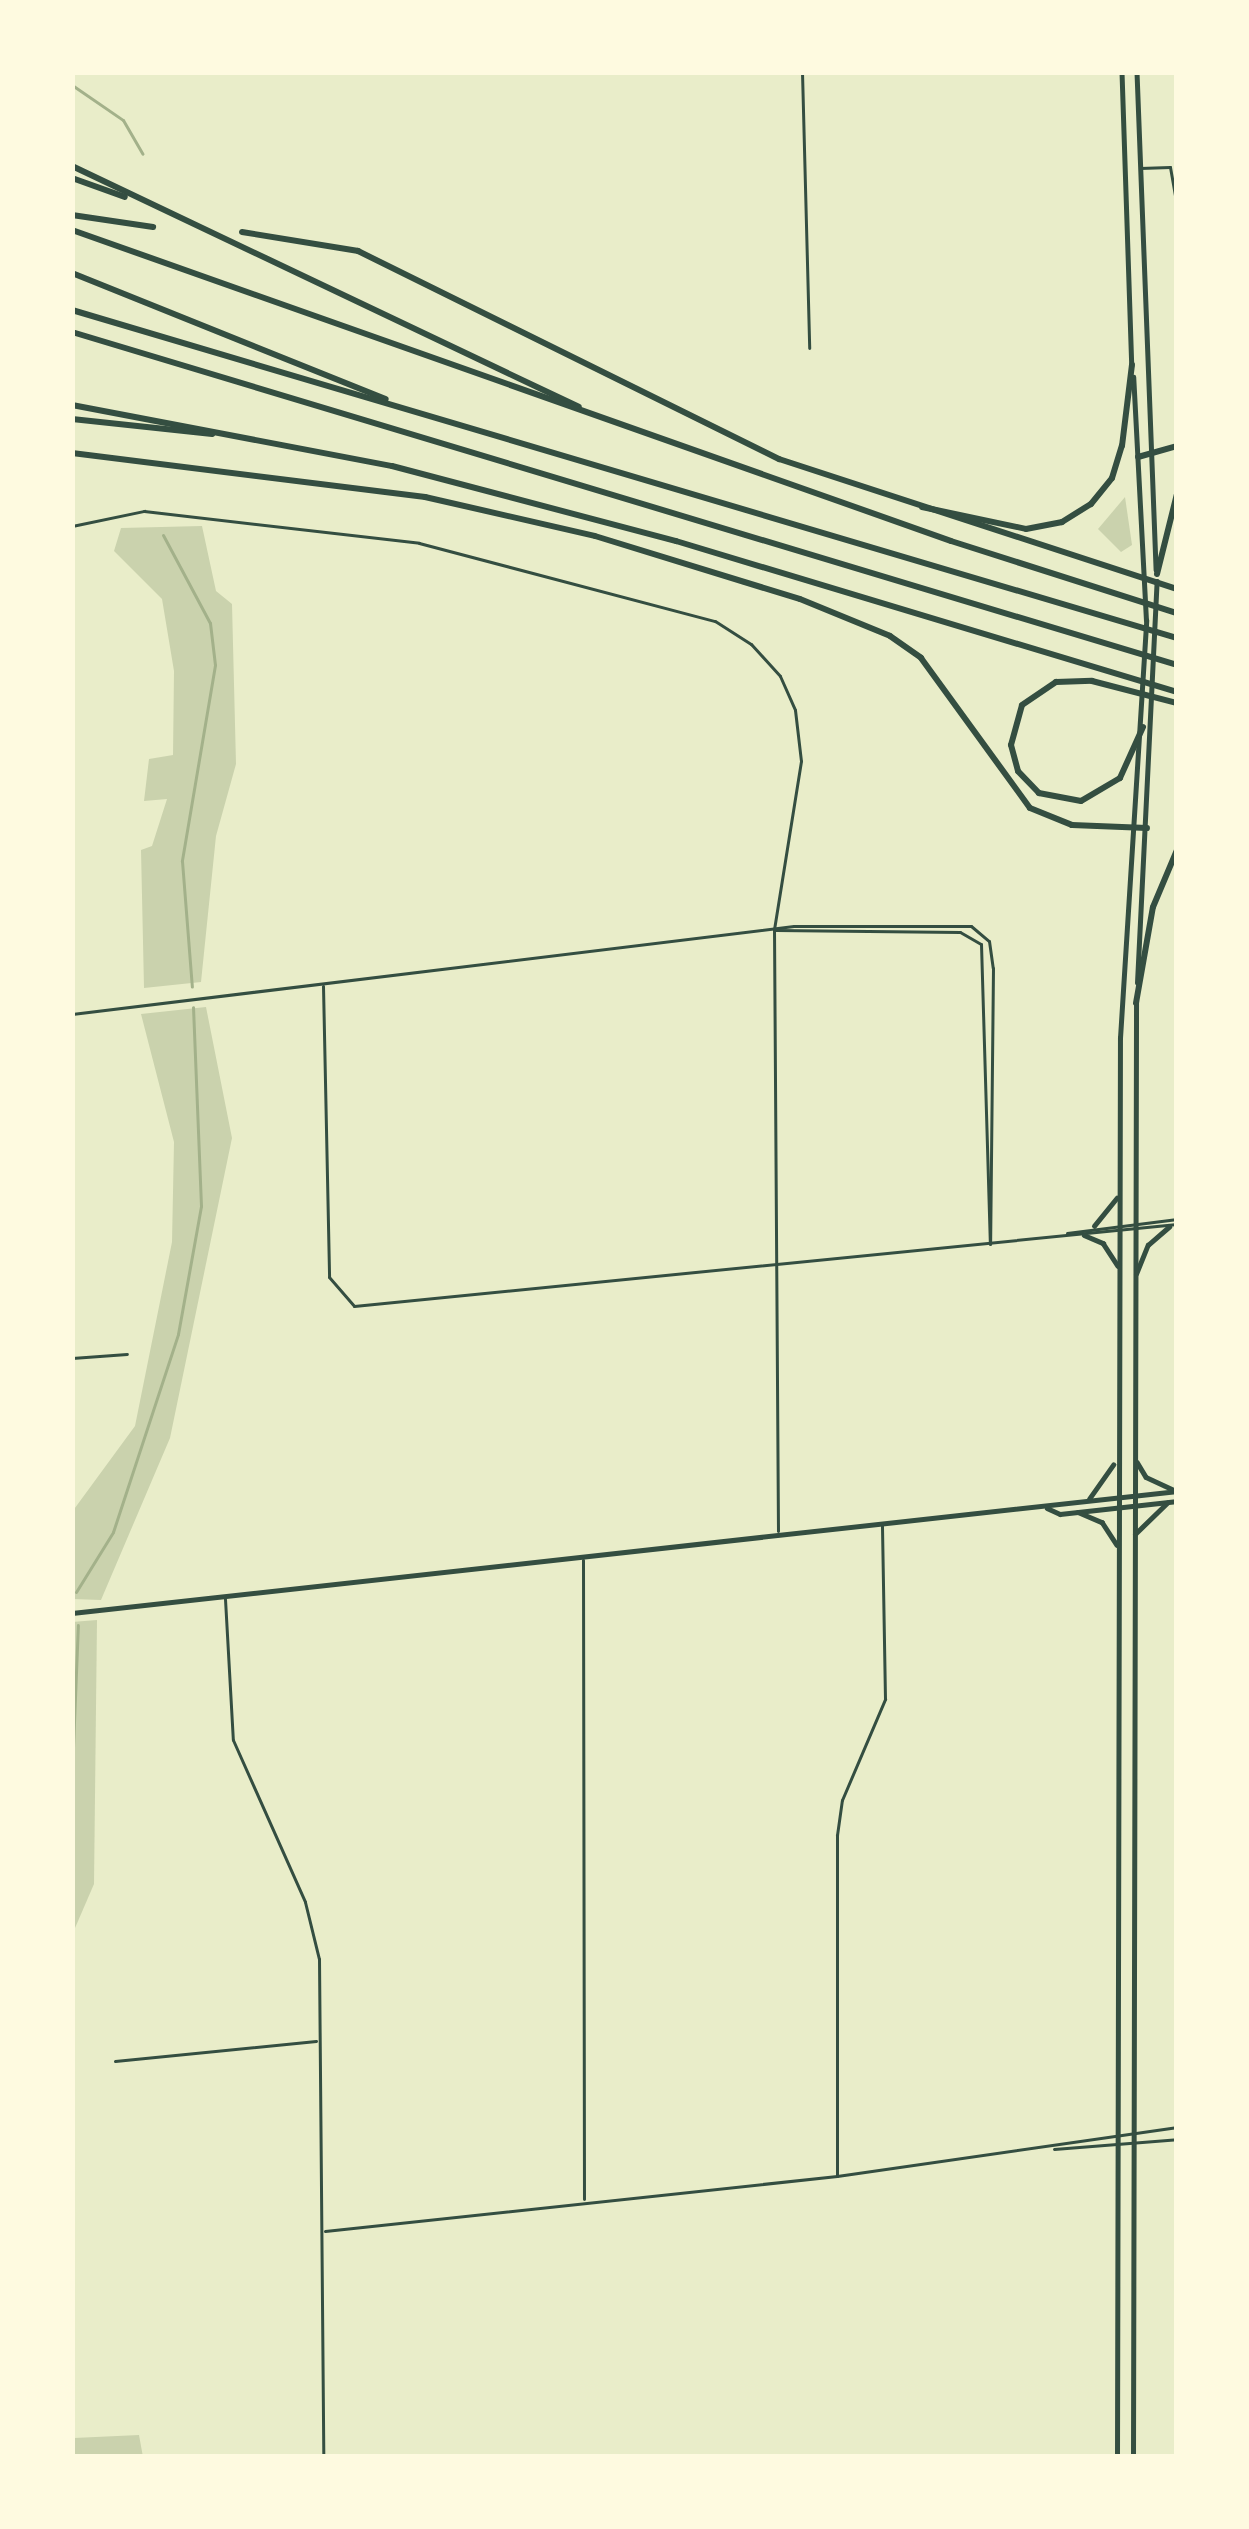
<!DOCTYPE html>
<html>
<head>
<meta charset="utf-8">
<style>
	body { margin:0 }
	#map { position:relative; width:1249px; height:2529px; overflow:hidden; background:#e9edc9; font-family:"Exo 2",sans-serif }
	div>[style] { position:absolute }
	[style*='--x'] { left:calc(var(--x)*1px); top:calc(var(--y)*1px); width:calc(var(--w)*1px); rotate:calc(var(--a)*1deg) }
	.green>* { inset:0; background:#cad2ad }
	.stream>* { height:3px; margin:-1.5px; padding:0 1.5px; transform-origin:1.5px; border-radius:1.5px; background:#a3b18a }
	.minor>* { height:3px; margin:-1.5px; padding:0 1.5px; transform-origin:1.5px; border-radius:1.5px; background:#344e41 }
	.tertiary>* { height:4.5px; margin:-2.25px; padding:0 2.25px; transform-origin:2.25px; border-radius:2.25px; background:#344e41 }
	.secondary>* { height:4.5px; margin:-2.25px; padding:0 2.25px; transform-origin:2.25px; border-radius:2.25px; background:#344e41 }
	.motorway>* { height:6px; margin:-3px; padding:0 3px; transform-origin:3px; border-radius:3px; background:#344e41 }
	span { translate:-50% -50%; white-space:nowrap; text-align:center; line-height:1.15; -webkit-text-stroke:12px #fefae0; paint-order:stroke }
	.frame { position:absolute; inset:0; border:75px solid #fefae0; pointer-events:none }
</style>
</head>
<body>
<div id="map">
	<div class="green">
		<i style="clip-path:polygon(1125px 497px,1132px 545px,1121px 552px,1098px 529px)"></i>
		<i style="clip-path:polygon(202px 526px,216px 591px,232px 604px,236px 764px,216px 836px,201px 982px,144px 988px,141px 850px,152px 846px,167px 799px,144px 801px,149px 759px,173px 755px,174px 671px,162px 599px,114px 551px,121px 528px)"></i>
		<i style="clip-path:polygon(206px 1007px,232px 1138px,170px 1438px,101px 1600px,72px 1599px,72px 1512px,135px 1426px,172px 1242px,174px 1142px,141px 1014px)"></i>
		<i style="clip-path:polygon(97px 1620px,94px 1884px,72px 1935px,72px 1622px)"></i>
		<i style="clip-path:polygon(72px 2394px,74px 2438px,139px 2435px,143px 2457px,72px 2457px)"></i>
	</div>
	<div class="stream">
		<i style="--x:72;--y:85;--w:62;--a:34.5"></i>
		<i style="--x:123;--y:120;--w:39;--a:60"></i>
		<i style="--x:163;--y:535;--w:100;--a:61.9"></i>
		<i style="--x:210;--y:623;--w:42;--a:83.2"></i>
		<i style="--x:215;--y:665;--w:199;--a:99.6"></i>
		<i style="--x:182;--y:861;--w:126;--a:85.5"></i>
		<i style="--x:76;--y:1592;--w:70;--a:-58.3"></i>
		<i style="--x:113;--y:1532;--w:208;--a:-71.8"></i>
		<i style="--x:178;--y:1334;--w:130;--a:-79.8"></i>
		<i style="--x:201;--y:1206;--w:199;--a:-92.3"></i>
		<i style="--x:72;--y:1772;--w:147;--a:-87.7"></i>
	</div>
	<div class="minor">
		<i style="--x:802;--y:72;--w:276;--a:88.5"></i>
		<i style="--x:1140;--y:168;--w:30;--a:-2"></i>
		<i style="--x:1170;--y:167;--w:40;--a:80"></i>
		<i style="--x:72;--y:526;--w:74;--a:-11.8"></i>
		<i style="--x:144;--y:511;--w:277;--a:6.6"></i>
		<i style="--x:419;--y:543;--w:306;--a:14.8"></i>
		<i style="--x:715;--y:621;--w:43;--a:32.6"></i>
		<i style="--x:751;--y:644;--w:43;--a:47.8"></i>
		<i style="--x:780;--y:676;--w:37;--a:66"></i>
		<i style="--x:795;--y:710;--w:51;--a:83.3"></i>
		<i style="--x:801;--y:761;--w:170;--a:99.1"></i>
		<i style="--x:774;--y:929;--w:602;--a:89.62"></i>
		<i style="--x:776;--y:930;--w:184;--a:0.6"></i>
		<i style="--x:960;--y:932;--w:24;--a:30"></i>
		<i style="--x:981;--y:944;--w:300;--a:88.3"></i>
		<i style="--x:323;--y:986;--w:291;--a:88.8"></i>
		<i style="--x:329;--y:1277;--w:38;--a:49"></i>
		<i style="--x:354;--y:1306;--w:827;--a:-5.69"></i>
		<i style="--x:72;--y:1014;--w:727;--a:-6.95"></i>
		<i style="--x:794;--y:926;--w:177;--a:0"></i>
		<i style="--x:971;--y:926;--w:23;--a:40"></i>
		<i style="--x:989;--y:941;--w:27;--a:82"></i>
		<i style="--x:993;--y:968;--w:276;--a:90.6"></i>
		<i style="--x:1067;--y:1233;--w:111;--a:-7.3"></i>
		<i style="--x:72;--y:1358;--w:55;--a:-4.2"></i>
		<i style="--x:583;--y:1560;--w:639;--a:89.91"></i>
		<i style="--x:225;--y:1599;--w:141;--a:86.8"></i>
		<i style="--x:233;--y:1740;--w:177;--a:66"></i>
		<i style="--x:305;--y:1902;--w:59;--a:76.2"></i>
		<i style="--x:319;--y:1959;--w:498;--a:89.5"></i>
		<i style="--x:115;--y:2061;--w:202;--a:-5.7"></i>
		<i style="--x:1054;--y:2149;--w:123;--a:-4.6"></i>
		<i style="--x:837;--y:2175;--w:340;--a:-90"></i>
		<i style="--x:837;--y:1835;--w:35;--a:-82"></i>
		<i style="--x:842;--y:1800;--w:110;--a:-66.9"></i>
		<i style="--x:885;--y:1699;--w:175;--a:-91"></i>
		<i style="--x:325;--y:2231;--w:515;--a:-6.13"></i>
		<i style="--x:837;--y:2176;--w:344;--a:-8.2"></i>
	</div>
	<div class="tertiary">
		<i style="--x:1047;--y:1508;--w:14;--a:25"></i>
		<i style="--x:1060;--y:1514;--w:118;--a:-6.3"></i>
		<i style="--x:72;--y:1613;--w:1112;--a:-6.3"></i>
	</div>
	<div class="secondary">
		<i style="--x:1122;--y:72;--w:294;--a:88.1"></i>
		<i style="--x:1137;--y:72;--w:498;--a:87.8"></i>
		<i style="--x:1137;--y:983;--w:402;--a:-87.2"></i>
		<i style="--x:1094;--y:1226;--w:36;--a:-51"></i>
		<i style="--x:1084;--y:1235;--w:21;--a:23"></i>
		<i style="--x:1103;--y:1243;--w:27;--a:57"></i>
		<i style="--x:1136;--y:1274;--w:31;--a:-68"></i>
		<i style="--x:1148;--y:1245;--w:28;--a:-41"></i>
		<i style="--x:1137;--y:1462;--w:17;--a:59"></i>
		<i style="--x:1146;--y:1477;--w:31;--a:25"></i>
		<i style="--x:1089;--y:1499;--w:42;--a:-54.8"></i>
		<i style="--x:1078;--y:1512;--w:26;--a:23"></i>
		<i style="--x:1102;--y:1522;--w:27;--a:57"></i>
		<i style="--x:1135;--y:1534;--w:45;--a:-44.1"></i>
		<i style="--x:1117;--y:2457;--w:1419;--a:-89.88"></i>
		<i style="--x:1120;--y:1038;--w:418;--a:-86.4"></i>
		<i style="--x:1146;--y:621;--w:244;--a:-93"></i>
		<i style="--x:1133;--y:2457;--w:1456;--a:-89.88"></i>
	</div>
	<div class="motorway">
		<i style="--x:72;--y:166;--w:561;--a:25.42"></i>
		<i style="--x:72;--y:178;--w:56;--a:19.7"></i>
		<i style="--x:72;--y:215;--w:82;--a:8.4"></i>
		<i style="--x:72;--y:230;--w:932;--a:19.48"></i>
		<i style="--x:951;--y:541;--w:237;--a:17.7"></i>
		<i style="--x:242;--y:232;--w:118;--a:9.3"></i>
		<i style="--x:358;--y:251;--w:470;--a:26.3"></i>
		<i style="--x:779;--y:459;--w:419;--a:18.1"></i>
		<i style="--x:72;--y:273;--w:338;--a:21.9"></i>
		<i style="--x:72;--y:310;--w:1153;--a:16.53"></i>
		<i style="--x:72;--y:332;--w:1154;--a:16.77"></i>
		<i style="--x:72;--y:405;--w:326;--a:10.8"></i>
		<i style="--x:392;--y:466;--w:294;--a:14.8"></i>
		<i style="--x:676;--y:541;--w:523;--a:16.77"></i>
		<i style="--x:72;--y:419;--w:141;--a:6.1"></i>
		<i style="--x:72;--y:453;--w:356;--a:7.1"></i>
		<i style="--x:425;--y:497;--w:174;--a:12.9"></i>
		<i style="--x:595;--y:536;--w:214;--a:17.1"></i>
		<i style="--x:800;--y:599;--w:97;--a:22.3"></i>
		<i style="--x:890;--y:636;--w:38;--a:35"></i>
		<i style="--x:921;--y:658;--w:185;--a:54"></i>
		<i style="--x:1030;--y:808;--w:45;--a:22"></i>
		<i style="--x:1072;--y:825;--w:75;--a:2.3"></i>
		<i style="--x:1138;--y:457;--w:41;--a:-15.8"></i>
		<i style="--x:922;--y:507;--w:106;--a:11.9"></i>
		<i style="--x:1026;--y:529;--w:37;--a:-11"></i>
		<i style="--x:1062;--y:522;--w:34;--a:-32"></i>
		<i style="--x:1091;--y:504;--w:33;--a:-51"></i>
		<i style="--x:1112;--y:478;--w:34;--a:-73"></i>
		<i style="--x:1122;--y:446;--w:82;--a:-83"></i>
		<i style="--x:1157;--y:574;--w:82;--a:-76"></i>
		<i style="--x:1143;--y:727;--w:56;--a:114.3"></i>
		<i style="--x:1120;--y:778;--w:45;--a:149.5"></i>
		<i style="--x:1081;--y:801;--w:43;--a:-169.2"></i>
		<i style="--x:1039;--y:793;--w:30;--a:-134"></i>
		<i style="--x:1018;--y:771;--w:27;--a:-105"></i>
		<i style="--x:1011;--y:745;--w:41;--a:-74.6"></i>
		<i style="--x:1022;--y:705;--w:41;--a:-34.1"></i>
		<i style="--x:1056;--y:682;--w:36;--a:-2"></i>
		<i style="--x:1092;--y:681;--w:88;--a:14.5"></i>
		<i style="--x:1136;--y:1003;--w:97;--a:-80"></i>
		<i style="--x:1153;--y:907;--w:62;--a:-67.2"></i>
	</div>
	<div class="frame"></div>
</div>
</body>
</html>
